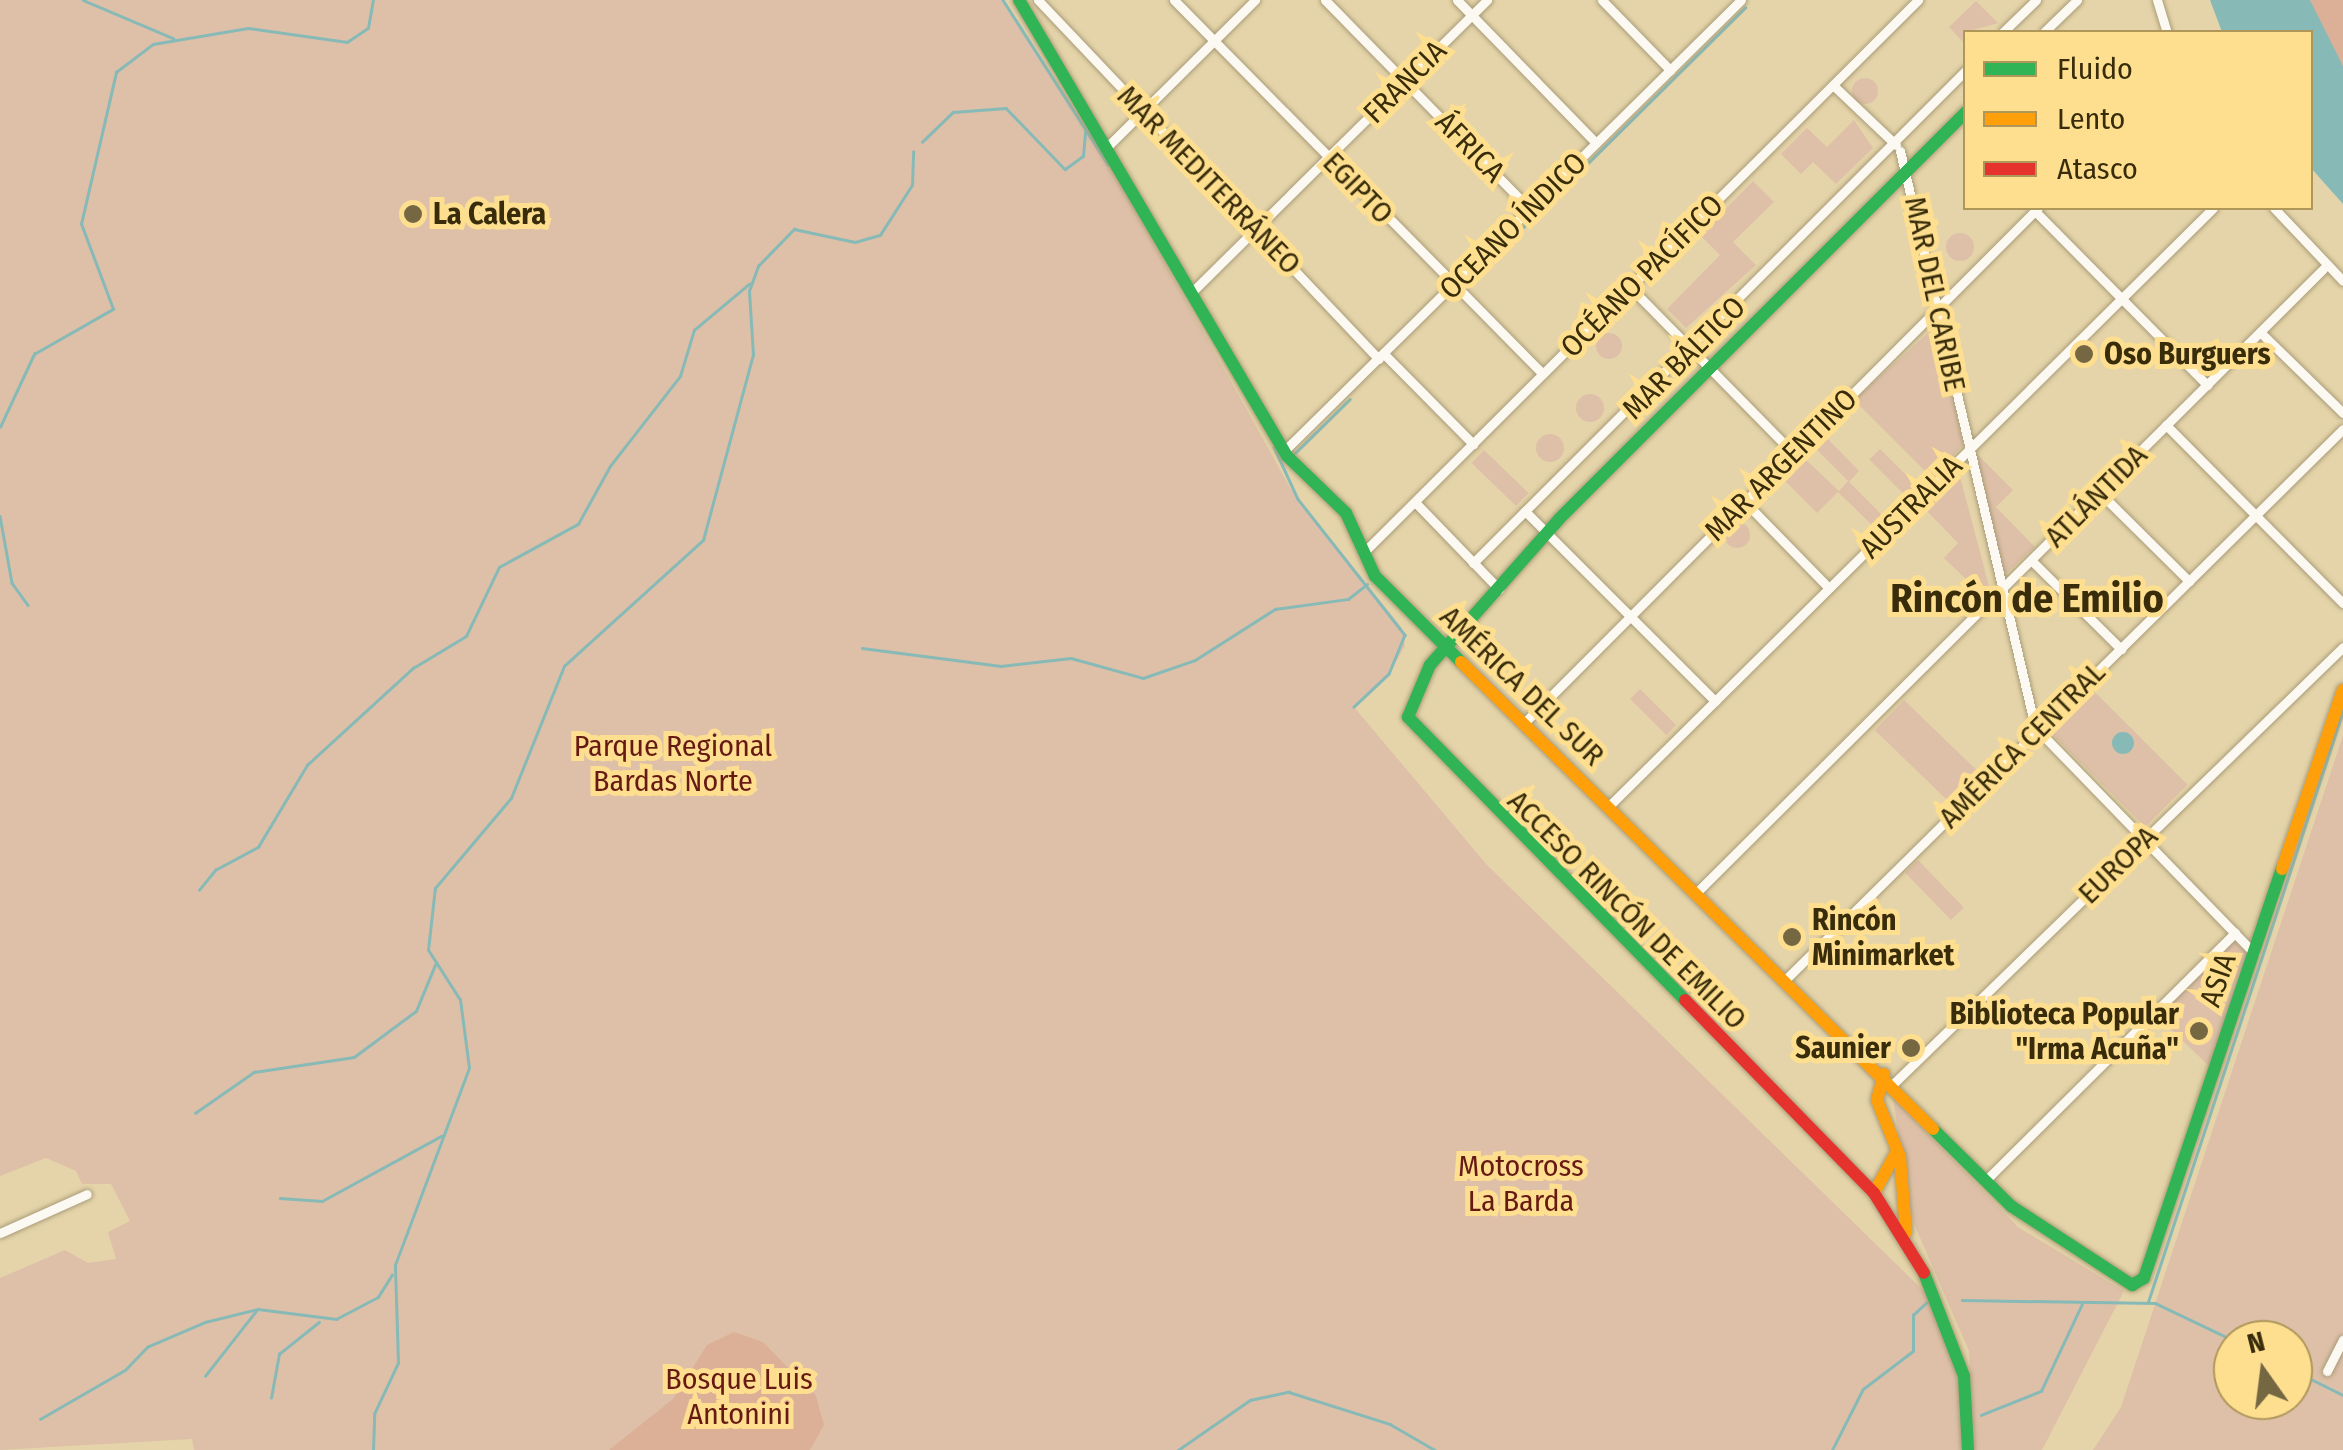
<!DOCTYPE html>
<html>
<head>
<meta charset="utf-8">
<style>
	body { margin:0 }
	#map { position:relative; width:2343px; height:1450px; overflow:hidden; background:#e5d4a9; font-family:"Fira Sans Condensed",sans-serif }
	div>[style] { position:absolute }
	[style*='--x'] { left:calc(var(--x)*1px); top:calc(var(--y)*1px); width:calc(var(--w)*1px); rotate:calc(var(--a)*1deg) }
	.green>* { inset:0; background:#dec0a8; transform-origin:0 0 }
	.round { border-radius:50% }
	.forest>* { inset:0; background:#dcb097 }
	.water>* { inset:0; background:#87bab7 }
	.stream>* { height:2.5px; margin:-1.25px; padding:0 1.25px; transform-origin:1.25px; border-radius:1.25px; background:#87bab7 }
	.roads { filter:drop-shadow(0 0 2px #a99c79) drop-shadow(0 0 2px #a99c79) }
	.street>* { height:9px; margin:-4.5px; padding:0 4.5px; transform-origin:4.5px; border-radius:4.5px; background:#fbf9f2 }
	.fast>* { height:12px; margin:-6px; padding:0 6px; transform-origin:6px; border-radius:6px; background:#30b455 }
	.slow>* { height:12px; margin:-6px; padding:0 6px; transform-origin:6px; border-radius:6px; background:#ff9f0a }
	.jam>* { height:12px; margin:-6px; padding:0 6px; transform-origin:6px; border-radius:6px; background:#e5322d }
	.dots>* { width:28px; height:28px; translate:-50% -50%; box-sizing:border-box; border:5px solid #fedf90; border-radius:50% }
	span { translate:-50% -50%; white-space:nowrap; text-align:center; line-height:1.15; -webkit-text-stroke:10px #fedf90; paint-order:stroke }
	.street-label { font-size:30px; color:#382c0a }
	.poi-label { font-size:30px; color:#382c0a; font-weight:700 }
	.left { translate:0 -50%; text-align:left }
	.right { translate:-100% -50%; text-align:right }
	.park-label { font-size:30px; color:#671a13 }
	.district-label { font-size:40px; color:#382c0a; font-weight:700 }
	.legend { position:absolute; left:1963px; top:30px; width:350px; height:180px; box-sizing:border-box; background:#fedf90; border:2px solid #af975a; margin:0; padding:12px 18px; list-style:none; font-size:30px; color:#382c0a }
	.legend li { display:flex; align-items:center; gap:20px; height:50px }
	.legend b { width:50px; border:2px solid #af975a }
	.north { position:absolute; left:2213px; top:1320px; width:100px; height:100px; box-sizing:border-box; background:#fedf90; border:2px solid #af975a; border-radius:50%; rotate:346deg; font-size:28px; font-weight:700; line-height:40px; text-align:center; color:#382c0a }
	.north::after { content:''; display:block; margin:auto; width:35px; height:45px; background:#756742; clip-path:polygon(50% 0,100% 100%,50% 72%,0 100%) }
</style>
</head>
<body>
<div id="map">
	<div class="green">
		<i style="clip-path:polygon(0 0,1003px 0,1116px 176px,1291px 489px,1402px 628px,1405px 646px,1389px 674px,1354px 707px,1487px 865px,1931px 1298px,1958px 1372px,1963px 1450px,194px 1450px,192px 1439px,0 1450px,0 1278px,65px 1250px,88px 1263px,116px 1259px,108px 1232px,130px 1221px,111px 1184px,82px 1184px,76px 1171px,46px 1158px,0 1176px)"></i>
		<i style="clip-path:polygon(1976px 1px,1998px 23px,1966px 32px,1965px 44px,1949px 27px)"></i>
		<i class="round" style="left:1852px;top:78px;width:26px;height:26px"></i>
		<i style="clip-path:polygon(1854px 120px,1873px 148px,1836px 184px,1813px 162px,1801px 174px,1781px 154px,1807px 128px,1827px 147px)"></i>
		<i style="clip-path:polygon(1753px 181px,1774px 202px,1733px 242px,1756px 265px,1686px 328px,1667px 309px,1720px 255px,1700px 235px)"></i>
		<i class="round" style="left:1946px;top:233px;width:28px;height:28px"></i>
		<i style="clip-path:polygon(1938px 324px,1963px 445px,1932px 478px,1854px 400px)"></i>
		<i class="round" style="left:1596px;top:333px;width:26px;height:26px"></i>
		<i class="round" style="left:1576px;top:394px;width:28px;height:28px"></i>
		<i class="round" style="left:1536px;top:434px;width:28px;height:28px"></i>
		<i style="clip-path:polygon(1826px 437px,1859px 471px,1849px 482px,1884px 517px,1874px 527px,1838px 492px,1817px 513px,1783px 479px,1804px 458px,1839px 491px,1848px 481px,1815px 448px)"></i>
		<i style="left:1880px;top:449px;width:51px;height:15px;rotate:45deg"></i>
		<i style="left:1484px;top:450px;width:62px;height:18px;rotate:44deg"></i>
		<i style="clip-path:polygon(1974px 451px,2013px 490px,1996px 507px,2035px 547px,2003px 576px)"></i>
		<i style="clip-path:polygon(1959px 473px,1989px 586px,1981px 594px,1944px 558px,1958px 543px,1924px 508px)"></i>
		<i class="round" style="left:1724px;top:522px;width:26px;height:26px"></i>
		<i style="left:1640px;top:689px;width:51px;height:14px;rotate:45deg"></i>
		<i style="left:2092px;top:689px;width:135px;height:60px;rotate:45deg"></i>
		<i style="left:1904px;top:700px;width:102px;height:42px;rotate:44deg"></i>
		<i style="clip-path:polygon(evenodd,2343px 735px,2343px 1450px,2093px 1450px,2121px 1407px,2343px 735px,2233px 1340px,2293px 1340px,2293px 1400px,2233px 1400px,2233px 1340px)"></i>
		<i style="left:1918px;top:860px;width:66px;height:18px;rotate:46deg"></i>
		<i style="clip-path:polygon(2233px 941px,2248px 952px,2210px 1067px,2157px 1016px)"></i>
		<i style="clip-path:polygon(1893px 1098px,2018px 1227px,2124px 1291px,2042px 1450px,1974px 1450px,1969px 1351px,1911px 1217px)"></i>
	</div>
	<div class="forest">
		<i style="clip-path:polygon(2310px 0,2343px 0,2343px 66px,2322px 31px)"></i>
		<i style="clip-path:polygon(734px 1332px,763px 1342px,816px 1396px,824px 1425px,810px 1450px,609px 1450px,673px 1399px,707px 1345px)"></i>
	</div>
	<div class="water">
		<i style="clip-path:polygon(2210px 0,2310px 0,2343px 66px,2343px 204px,2311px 168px,2310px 32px,2222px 32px)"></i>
		<i class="round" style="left:2112px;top:732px;width:22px;height:22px"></i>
	</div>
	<div class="stream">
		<i style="--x:83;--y:0;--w:98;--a:22.9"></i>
		<i style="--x:1003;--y:0;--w:195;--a:57.4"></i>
		<i style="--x:922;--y:142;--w:43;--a:-44.1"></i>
		<i style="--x:953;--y:112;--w:53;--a:-4.3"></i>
		<i style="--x:1006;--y:108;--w:85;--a:46"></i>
		<i style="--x:1065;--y:169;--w:22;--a:-36"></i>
		<i style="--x:1083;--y:156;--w:25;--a:-85"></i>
		<i style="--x:1497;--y:253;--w:349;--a:-44.7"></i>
		<i style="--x:0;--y:427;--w:81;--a:-65"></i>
		<i style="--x:34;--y:354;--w:91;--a:-29.7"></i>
		<i style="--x:113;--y:309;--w:91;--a:-110.6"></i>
		<i style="--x:81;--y:224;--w:156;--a:-77"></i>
		<i style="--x:116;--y:72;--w:46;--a:-37.1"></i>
		<i style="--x:153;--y:44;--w:96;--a:-9.6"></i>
		<i style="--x:248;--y:28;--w:100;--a:8"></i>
		<i style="--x:347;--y:42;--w:25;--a:-34"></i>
		<i style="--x:368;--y:28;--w:28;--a:-80"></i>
		<i style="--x:1274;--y:447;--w:57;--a:65.2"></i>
		<i style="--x:1298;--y:499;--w:173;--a:51.8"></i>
		<i style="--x:1405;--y:635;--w:42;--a:112.3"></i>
		<i style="--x:1389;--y:674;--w:48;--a:136.7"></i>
		<i style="--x:1294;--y:454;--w:78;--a:-44.5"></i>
		<i style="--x:0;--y:516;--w:68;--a:79.8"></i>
		<i style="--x:12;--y:583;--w:27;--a:54"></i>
		<i style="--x:862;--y:648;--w:140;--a:7.4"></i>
		<i style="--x:1001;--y:666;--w:70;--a:-6.5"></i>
		<i style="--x:1071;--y:658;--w:75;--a:15.5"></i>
		<i style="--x:1143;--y:678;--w:55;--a:-19.1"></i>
		<i style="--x:1195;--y:660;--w:95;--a:-32.5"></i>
		<i style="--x:1275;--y:609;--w:74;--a:-7.8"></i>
		<i style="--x:1348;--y:599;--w:24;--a:-38"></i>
		<i style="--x:199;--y:890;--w:26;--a:-51"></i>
		<i style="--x:215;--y:870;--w:49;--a:-28.1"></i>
		<i style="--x:258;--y:847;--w:96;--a:-59.1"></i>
		<i style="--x:307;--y:765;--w:144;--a:-42.5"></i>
		<i style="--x:413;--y:668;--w:62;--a:-31.1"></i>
		<i style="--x:466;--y:636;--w:76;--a:-64.4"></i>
		<i style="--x:499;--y:567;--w:90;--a:-28.6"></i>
		<i style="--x:578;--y:524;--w:66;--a:-61.1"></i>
		<i style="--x:610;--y:466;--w:114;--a:-52.1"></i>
		<i style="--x:680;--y:376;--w:48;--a:-73.1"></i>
		<i style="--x:694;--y:330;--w:72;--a:-39.9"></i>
		<i style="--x:195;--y:1113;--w:72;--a:-34.8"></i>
		<i style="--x:254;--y:1072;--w:101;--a:-8.5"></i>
		<i style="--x:354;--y:1057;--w:77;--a:-36.6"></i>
		<i style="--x:416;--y:1011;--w:50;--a:-67.6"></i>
		<i style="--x:280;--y:1198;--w:42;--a:4.1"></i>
		<i style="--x:322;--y:1201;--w:136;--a:-28.6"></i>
		<i style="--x:1962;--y:1300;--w:193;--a:0.9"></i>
		<i style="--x:2155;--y:1303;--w:86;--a:25.4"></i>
		<i style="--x:2148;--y:1302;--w:622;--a:-71.74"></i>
		<i style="--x:2293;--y:1370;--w:56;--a:26.6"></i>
		<i style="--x:205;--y:1376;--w:83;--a:-51.9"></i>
		<i style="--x:271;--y:1398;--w:45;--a:-79.7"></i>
		<i style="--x:279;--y:1354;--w:51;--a:-38.7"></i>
		<i style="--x:1981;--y:1415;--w:65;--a:-21.8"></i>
		<i style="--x:2041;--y:1391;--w:96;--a:-64.8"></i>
		<i style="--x:40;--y:1419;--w:98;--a:-30"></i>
		<i style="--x:125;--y:1370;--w:32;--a:-46"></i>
		<i style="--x:147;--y:1347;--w:63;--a:-23.3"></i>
		<i style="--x:205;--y:1322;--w:55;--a:-13.8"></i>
		<i style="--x:258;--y:1309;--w:79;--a:7.3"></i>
		<i style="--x:336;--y:1319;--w:47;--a:-27.6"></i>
		<i style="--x:378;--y:1297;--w:26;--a:-58"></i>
		<i style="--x:373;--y:1450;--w:36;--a:-88"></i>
		<i style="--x:374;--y:1414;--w:56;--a:-64.8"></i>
		<i style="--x:398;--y:1363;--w:98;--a:-91.8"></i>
		<i style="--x:395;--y:1265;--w:210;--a:-69.4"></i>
		<i style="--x:469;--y:1068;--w:69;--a:-97.5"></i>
		<i style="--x:460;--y:1000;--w:59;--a:-122.6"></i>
		<i style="--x:428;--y:950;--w:62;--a:-83.6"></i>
		<i style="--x:435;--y:888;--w:118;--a:-49.8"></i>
		<i style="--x:511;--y:798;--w:142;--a:-68.1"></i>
		<i style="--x:564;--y:666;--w:188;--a:-42.2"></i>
		<i style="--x:703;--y:540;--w:192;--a:-74.9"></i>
		<i style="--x:753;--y:355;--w:64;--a:-93.6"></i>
		<i style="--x:749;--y:291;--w:27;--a:-70"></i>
		<i style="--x:758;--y:266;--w:52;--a:-45.8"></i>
		<i style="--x:794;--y:229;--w:62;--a:12"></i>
		<i style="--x:855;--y:242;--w:26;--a:-16"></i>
		<i style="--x:880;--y:235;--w:59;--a:-57.4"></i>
		<i style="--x:912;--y:185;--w:33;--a:-88"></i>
		<i style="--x:1178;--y:1450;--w:88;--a:-34.8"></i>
		<i style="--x:1250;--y:1400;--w:40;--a:-12"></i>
		<i style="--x:1289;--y:1392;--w:106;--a:17.6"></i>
		<i style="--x:1390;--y:1424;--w:52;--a:30"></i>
		<i style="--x:1832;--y:1450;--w:68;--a:-63.1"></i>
		<i style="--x:1863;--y:1389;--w:63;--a:-37.2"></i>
		<i style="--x:1913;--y:1351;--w:36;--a:-90"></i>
		<i style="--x:1913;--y:1315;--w:18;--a:-43"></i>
	</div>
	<div class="roads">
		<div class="street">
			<i style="--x:1038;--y:0;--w:495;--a:46.5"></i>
			<i style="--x:1174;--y:0;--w:525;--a:45.39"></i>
			<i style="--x:1325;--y:0;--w:293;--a:45.6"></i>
			<i style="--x:1457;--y:0;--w:199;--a:45.8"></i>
			<i style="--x:1602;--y:0;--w:98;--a:45.8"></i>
			<i style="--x:2157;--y:0;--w:34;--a:73"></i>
			<i style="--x:2003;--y:32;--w:46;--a:-44.1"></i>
			<i style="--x:2044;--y:32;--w:46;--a:-44.1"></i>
			<i style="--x:1833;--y:85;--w:87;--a:43.6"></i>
			<i style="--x:1109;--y:145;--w:206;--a:-44.8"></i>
			<i style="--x:1900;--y:151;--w:592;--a:76.81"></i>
			<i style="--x:2035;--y:727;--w:315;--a:45.9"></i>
			<i style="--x:2274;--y:208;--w:100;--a:46.6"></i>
			<i style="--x:2035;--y:211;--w:245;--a:45.3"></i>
			<i style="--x:1630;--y:287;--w:233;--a:45.5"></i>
			<i style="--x:1195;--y:289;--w:411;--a:-44.7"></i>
			<i style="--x:2260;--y:332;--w:116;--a:44.3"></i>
			<i style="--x:1384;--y:354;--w:127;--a:45.3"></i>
			<i style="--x:2166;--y:425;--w:251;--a:45.2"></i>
			<i style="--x:1284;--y:451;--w:642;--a:-44.62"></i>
			<i style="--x:2099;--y:492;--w:127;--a:44.7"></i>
			<i style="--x:1415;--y:502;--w:121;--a:46"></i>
			<i style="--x:1745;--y:502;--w:120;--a:45.7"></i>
			<i style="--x:1525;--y:511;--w:269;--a:45"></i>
			<i style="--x:1365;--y:551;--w:781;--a:-44.9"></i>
			<i style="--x:2031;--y:560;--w:127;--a:44.7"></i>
			<i style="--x:1473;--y:563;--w:697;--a:-45"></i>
			<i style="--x:1524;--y:723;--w:728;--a:-45.06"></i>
			<i style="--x:1609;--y:806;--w:850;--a:-44.71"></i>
			<i style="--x:1698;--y:891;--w:882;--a:-44.86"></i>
			<i style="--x:1787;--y:978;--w:781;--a:-44.64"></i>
			<i style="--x:1893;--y:1084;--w:627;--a:-44.16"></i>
			<i style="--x:1986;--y:1180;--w:351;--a:-44.8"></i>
			<i style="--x:0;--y:1233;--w:95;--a:-24.1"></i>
			<i style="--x:2327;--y:1371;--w:35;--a:-63"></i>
		</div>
		<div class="fast">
			<i style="--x:1019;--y:0;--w:529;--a:59.56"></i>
			<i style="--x:1287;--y:456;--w:82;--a:44"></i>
			<i style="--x:1346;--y:513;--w:69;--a:65.3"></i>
			<i style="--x:1375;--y:576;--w:122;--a:45"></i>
			<i style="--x:1685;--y:1000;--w:396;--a:-134.4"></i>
			<i style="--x:1408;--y:717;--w:56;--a:-67.1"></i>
			<i style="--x:1430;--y:665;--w:195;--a:-48.5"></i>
			<i style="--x:1559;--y:519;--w:576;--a:-45"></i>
			<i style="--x:1933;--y:1129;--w:110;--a:44.6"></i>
			<i style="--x:2011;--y:1206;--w:145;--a:33.1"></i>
			<i style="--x:2132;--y:1285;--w:14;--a:-30"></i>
			<i style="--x:2144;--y:1278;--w:432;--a:-71.4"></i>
			<i style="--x:1924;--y:1273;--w:110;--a:68.8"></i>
			<i style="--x:1964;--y:1376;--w:74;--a:86.9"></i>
		</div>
		<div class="slow">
			<i style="--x:1461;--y:662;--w:664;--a:44.69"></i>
			<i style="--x:2282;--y:869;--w:189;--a:-71.2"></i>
			<i style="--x:1884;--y:1074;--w:27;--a:105"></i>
			<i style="--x:1877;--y:1100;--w:61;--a:68"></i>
			<i style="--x:1900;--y:1157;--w:75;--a:85.4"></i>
			<i style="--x:1874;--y:1193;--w:46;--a:-61.2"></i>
		</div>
		<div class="jam">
			<i style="--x:1685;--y:1000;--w:270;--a:45.6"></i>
			<i style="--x:1874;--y:1193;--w:94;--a:58"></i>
		</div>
	</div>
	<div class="dots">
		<i style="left:413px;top:214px;background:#756742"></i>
		<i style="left:2084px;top:354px;background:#756742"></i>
		<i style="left:1792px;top:937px;background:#756742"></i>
		<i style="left:2199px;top:1031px;background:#756742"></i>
		<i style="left:1911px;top:1048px;background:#756742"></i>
	</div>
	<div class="street-label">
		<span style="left:1405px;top:82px;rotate:-45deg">FRANCIA</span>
		<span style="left:1470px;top:147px;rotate:46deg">ÁFRICA</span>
		<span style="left:1209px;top:180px;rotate:46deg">MAR MEDITERRÁNEO</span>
		<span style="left:1358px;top:188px;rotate:46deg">EGIPTO</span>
		<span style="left:1513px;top:226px;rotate:-45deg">OCEANO ÍNDICO</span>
		<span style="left:1642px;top:276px;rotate:-45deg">OCÉANO PACÍFICO</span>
		<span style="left:1935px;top:294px;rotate:78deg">MAR DEL CARIBE</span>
		<span style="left:1684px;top:358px;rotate:-45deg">MAR BÁLTICO</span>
		<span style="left:1781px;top:465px;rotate:-45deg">MAR ARGENTINO</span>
		<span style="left:2096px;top:496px;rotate:-45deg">ATLÁNTIDA</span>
		<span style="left:1911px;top:507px;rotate:-45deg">AUSTRALIA</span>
		<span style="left:1522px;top:686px;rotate:44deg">AMÉRICA DEL SUR</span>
		<span style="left:2022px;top:745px;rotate:-45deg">AMÉRICA CENTRAL</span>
		<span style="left:2118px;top:865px;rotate:-44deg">EUROPA</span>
		<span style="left:1627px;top:910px;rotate:45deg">ACCESO RINCÓN DE EMILIO</span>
		<span style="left:2218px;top:980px;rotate:-71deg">ASIA</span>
	</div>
	<div class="poi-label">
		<span class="left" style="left:433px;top:214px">La Calera</span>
		<span class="left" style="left:2104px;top:354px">Oso Burguers</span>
		<span class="left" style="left:1812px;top:937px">Rincón<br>Minimarket</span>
		<span class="right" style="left:2179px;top:1031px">Biblioteca Popular<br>"Irma Acuña"</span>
		<span class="right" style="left:1891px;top:1048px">Saunier</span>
	</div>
	<div class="park-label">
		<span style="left:673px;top:763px">Parque Regional<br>Bardas Norte</span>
		<span style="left:1521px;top:1183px">Motocross<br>La Barda</span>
		<span style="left:739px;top:1396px">Bosque Luis<br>Antonini</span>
	</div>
	<div class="district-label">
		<span style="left:2027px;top:599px">Rincón de Emilio</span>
	</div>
	<ul class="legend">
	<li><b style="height:12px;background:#30b455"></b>Fluido</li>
	<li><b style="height:12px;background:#ff9f0a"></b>Lento</li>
	<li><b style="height:12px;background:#e5322d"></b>Atasco</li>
	</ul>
	<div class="north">N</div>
</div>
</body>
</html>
